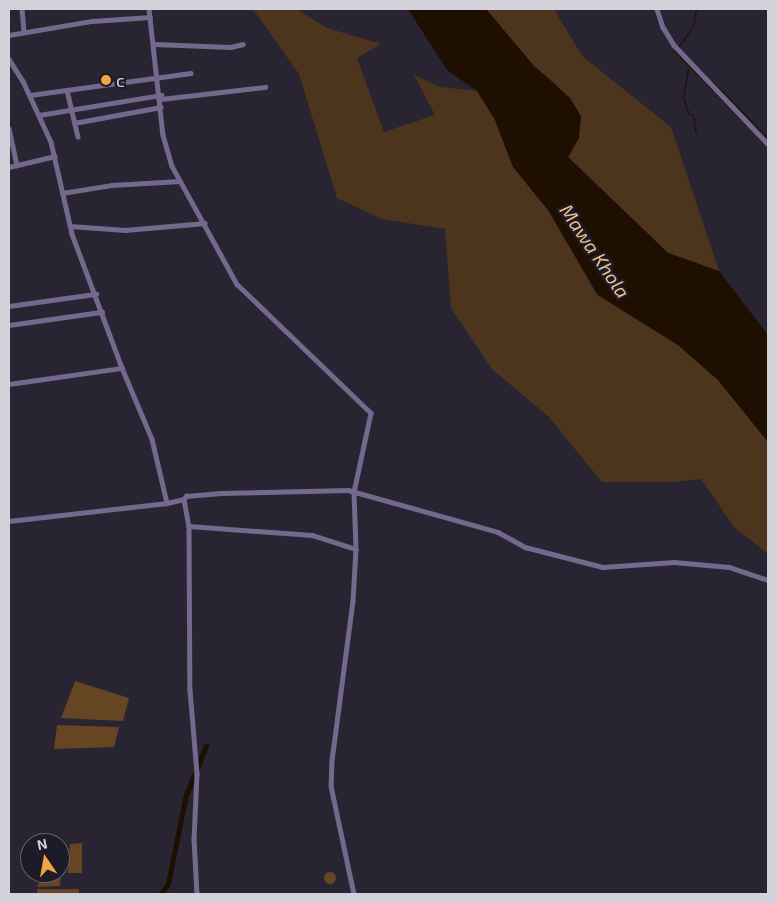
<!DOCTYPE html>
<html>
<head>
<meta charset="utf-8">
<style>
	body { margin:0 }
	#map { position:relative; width:777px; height:903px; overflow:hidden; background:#282432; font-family:"Exo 2",sans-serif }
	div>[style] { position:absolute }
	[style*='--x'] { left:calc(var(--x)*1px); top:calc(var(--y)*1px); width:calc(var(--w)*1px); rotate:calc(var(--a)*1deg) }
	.green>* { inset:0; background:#4c351c }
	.forest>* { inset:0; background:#654522; transform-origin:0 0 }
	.round { border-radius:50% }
	.water>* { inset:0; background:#1e0f00 }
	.stream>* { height:1px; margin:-0.5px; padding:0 0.5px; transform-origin:0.5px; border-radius:0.5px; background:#1e0f00 }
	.canal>* { height:4.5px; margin:-2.25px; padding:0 2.25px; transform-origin:2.25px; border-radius:2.25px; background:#1e0f00 }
	.minor>* { height:4.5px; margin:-2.25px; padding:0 2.25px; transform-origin:2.25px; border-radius:2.25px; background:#72698d }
	.dots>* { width:14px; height:14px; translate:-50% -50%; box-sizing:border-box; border:2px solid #1e1b28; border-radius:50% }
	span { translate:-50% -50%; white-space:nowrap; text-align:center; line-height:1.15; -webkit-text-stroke:5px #1e1b28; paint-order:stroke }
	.poi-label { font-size:18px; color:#d3d1da }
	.left { translate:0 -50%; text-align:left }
	.water-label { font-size:19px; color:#f5c086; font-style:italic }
	.frame { position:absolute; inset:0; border:10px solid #d3d1da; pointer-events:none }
	.north { position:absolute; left:20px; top:833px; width:50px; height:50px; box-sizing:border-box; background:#1e1b28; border:1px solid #66646f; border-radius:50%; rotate:348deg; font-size:14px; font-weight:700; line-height:20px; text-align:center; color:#d3d1da }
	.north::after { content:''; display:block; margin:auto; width:18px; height:22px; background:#f3a443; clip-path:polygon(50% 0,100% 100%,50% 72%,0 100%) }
</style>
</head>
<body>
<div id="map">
	<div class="green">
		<i style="clip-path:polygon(253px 9px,296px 9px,327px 28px,381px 44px,357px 58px,384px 132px,435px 115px,414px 75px,440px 87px,477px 91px,495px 120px,513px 167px,548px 210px,597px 295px,678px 345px,718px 380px,768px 442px,768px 554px,734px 527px,701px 479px,673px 482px,602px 482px,548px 416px,492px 369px,451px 308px,445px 229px,382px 219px,337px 198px,299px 74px)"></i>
		<i style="clip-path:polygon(486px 9px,554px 9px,582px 56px,671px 127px,719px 271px,668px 253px,568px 157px,579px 138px,558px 86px,534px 66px)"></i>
	</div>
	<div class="forest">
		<i style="clip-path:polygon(75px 681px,129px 698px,123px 721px,61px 718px)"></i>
		<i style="clip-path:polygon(57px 725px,119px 727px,114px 747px,54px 749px)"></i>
		<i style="clip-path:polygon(82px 843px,82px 873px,68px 873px,70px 844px)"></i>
		<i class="round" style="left:324px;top:872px;width:12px;height:12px"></i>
		<i style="clip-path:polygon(61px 872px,60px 886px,37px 887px,43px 873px)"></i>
		<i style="left:37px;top:889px;width:42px;height:5px"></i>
	</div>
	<div class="water">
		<i style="clip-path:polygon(408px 9px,486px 9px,534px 66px,570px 98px,581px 116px,579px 138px,568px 157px,668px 253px,719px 271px,768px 335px,768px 442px,718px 380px,678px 345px,598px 295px,548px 210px,513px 167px,495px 120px,477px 91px,447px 70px)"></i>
	</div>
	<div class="stream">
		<i style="--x:678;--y:47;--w:26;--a:-54"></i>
		<i style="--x:693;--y:26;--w:17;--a:-80"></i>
		<i style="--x:673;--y:50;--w:103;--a:45.4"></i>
		<i style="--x:688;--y:69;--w:28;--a:100"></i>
		<i style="--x:683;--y:97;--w:18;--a:71"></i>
		<i style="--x:689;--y:114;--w:4;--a:14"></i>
		<i style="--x:693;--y:115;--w:18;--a:81"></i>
		<i style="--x:712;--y:81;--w:80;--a:45.5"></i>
		<i style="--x:765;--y:144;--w:4;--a:45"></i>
	</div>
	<div class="canal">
		<i style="--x:161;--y:894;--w:12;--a:-55"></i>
		<i style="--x:168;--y:884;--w:91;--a:-78.6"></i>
		<i style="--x:186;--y:795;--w:53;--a:-67.8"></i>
	</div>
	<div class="minor">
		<i style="--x:22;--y:9;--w:23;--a:85"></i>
		<i style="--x:149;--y:9;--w:127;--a:83.7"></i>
		<i style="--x:163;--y:135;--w:32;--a:74"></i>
		<i style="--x:172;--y:166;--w:135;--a:61.2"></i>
		<i style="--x:237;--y:284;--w:186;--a:43.9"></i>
		<i style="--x:371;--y:413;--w:81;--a:102.1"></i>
		<i style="--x:354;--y:492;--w:57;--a:88"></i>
		<i style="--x:356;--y:549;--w:52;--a:93.3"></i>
		<i style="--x:353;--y:601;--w:160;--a:97.5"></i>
		<i style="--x:332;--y:760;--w:26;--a:92"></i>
		<i style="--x:331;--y:786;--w:110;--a:78"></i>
		<i style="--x:657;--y:9;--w:19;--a:72"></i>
		<i style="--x:663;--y:27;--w:21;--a:59"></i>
		<i style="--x:674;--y:45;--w:137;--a:46.5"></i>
		<i style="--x:9;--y:35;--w:84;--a:-9.6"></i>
		<i style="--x:92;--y:21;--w:58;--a:-3.9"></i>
		<i style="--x:154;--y:44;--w:77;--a:2.2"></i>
		<i style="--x:231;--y:47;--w:12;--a:-14"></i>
		<i style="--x:9;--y:59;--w:26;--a:58"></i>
		<i style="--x:23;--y:81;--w:67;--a:65.3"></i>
		<i style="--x:51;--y:142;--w:94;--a:77.1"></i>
		<i style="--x:72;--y:234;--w:143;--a:69.5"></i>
		<i style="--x:122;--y:368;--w:77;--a:67.1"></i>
		<i style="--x:152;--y:439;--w:66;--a:76.8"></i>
		<i style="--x:167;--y:503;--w:17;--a:-13"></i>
		<i style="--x:184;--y:499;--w:27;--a:80"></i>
		<i style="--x:189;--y:526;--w:123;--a:4.2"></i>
		<i style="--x:312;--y:535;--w:46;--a:17.7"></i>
		<i style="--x:67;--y:90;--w:48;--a:76.8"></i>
		<i style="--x:30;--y:95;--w:162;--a:-7.8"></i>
		<i style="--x:161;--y:99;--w:105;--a:-6.6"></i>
		<i style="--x:39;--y:115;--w:124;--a:-9.3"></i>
		<i style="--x:74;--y:123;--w:88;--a:-10.4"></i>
		<i style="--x:9;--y:128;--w:38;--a:78"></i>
		<i style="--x:9;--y:167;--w:47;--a:-13.4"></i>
		<i style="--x:62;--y:193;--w:51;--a:-9.1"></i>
		<i style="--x:112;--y:185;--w:68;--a:-3.4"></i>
		<i style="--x:70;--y:226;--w:55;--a:4.2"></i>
		<i style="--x:125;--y:230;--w:80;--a:-5"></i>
		<i style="--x:9;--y:306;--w:88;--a:-7.9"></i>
		<i style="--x:9;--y:325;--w:94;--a:-8"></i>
		<i style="--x:9;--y:384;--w:114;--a:-8.1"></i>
		<i style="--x:184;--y:499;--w:4;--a:-56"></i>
		<i style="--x:186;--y:496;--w:35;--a:-5"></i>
		<i style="--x:221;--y:493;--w:127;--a:-1.4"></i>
		<i style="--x:348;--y:490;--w:156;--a:15.6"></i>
		<i style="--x:498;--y:532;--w:31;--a:29"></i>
		<i style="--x:525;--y:547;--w:81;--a:14.4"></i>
		<i style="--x:603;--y:567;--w:71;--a:-4"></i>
		<i style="--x:674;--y:562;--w:55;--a:5.2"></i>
		<i style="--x:729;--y:567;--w:41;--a:18.4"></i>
		<i style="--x:9;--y:521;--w:159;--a:-6.5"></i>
		<i style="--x:189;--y:526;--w:164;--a:89.7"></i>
		<i style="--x:190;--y:690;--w:84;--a:85.2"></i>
		<i style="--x:197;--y:774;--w:65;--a:92.6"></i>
		<i style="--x:194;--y:839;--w:55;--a:86.9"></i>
	</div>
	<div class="dots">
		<i style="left:106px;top:80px;background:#f3a443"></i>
	</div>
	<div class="poi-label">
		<span class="left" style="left:116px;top:80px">c</span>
	</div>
	<div class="water-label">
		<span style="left:595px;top:251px;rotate:56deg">Mawa Khola</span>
	</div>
	<div class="frame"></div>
	<div class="north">N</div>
</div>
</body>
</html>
